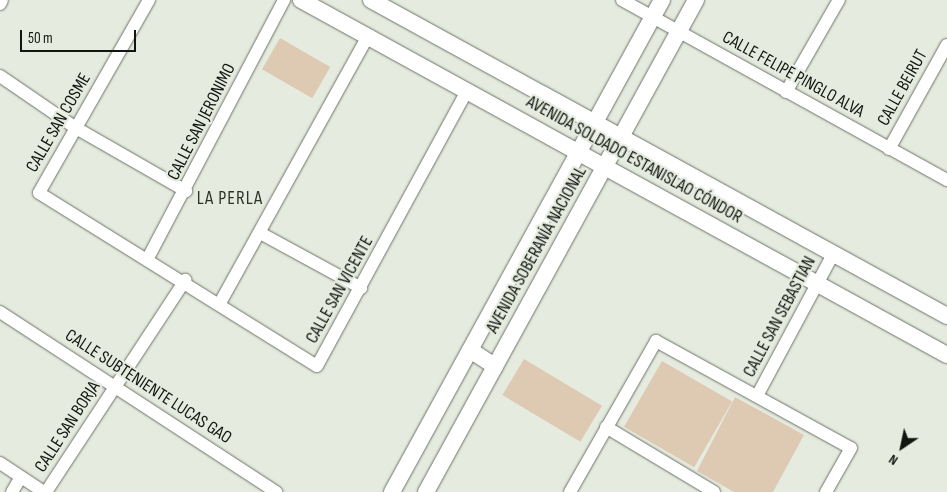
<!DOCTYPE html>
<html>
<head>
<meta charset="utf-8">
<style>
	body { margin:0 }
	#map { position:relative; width:947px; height:492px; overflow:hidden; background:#e5ecdf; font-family:"Sofia Sans Condensed",sans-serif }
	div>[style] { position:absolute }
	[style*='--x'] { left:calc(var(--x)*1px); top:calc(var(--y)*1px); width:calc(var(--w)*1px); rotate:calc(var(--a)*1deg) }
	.green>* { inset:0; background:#dec9b3; transform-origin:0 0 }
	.roads { filter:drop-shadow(0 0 1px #6d7368) drop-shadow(0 0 1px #6d7368) }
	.minor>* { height:12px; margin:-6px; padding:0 6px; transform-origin:6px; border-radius:6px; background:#fff }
	.tertiary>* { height:16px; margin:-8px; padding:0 8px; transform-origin:8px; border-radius:8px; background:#fff }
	span { translate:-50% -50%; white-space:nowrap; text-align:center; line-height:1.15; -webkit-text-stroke:4.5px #e5ecdf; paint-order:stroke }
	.street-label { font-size:18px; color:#131511 }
	.neighbourhood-label { font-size:19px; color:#2e3329; letter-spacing:1px }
	.north { position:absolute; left:877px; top:422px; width:50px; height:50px; -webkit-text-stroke:4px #e5ecdf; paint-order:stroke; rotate:214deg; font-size:14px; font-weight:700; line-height:20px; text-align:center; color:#131511 }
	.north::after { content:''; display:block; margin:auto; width:18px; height:22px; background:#131511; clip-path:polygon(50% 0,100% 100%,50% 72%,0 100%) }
	.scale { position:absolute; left:20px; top:30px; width:116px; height:22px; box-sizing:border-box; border:2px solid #131511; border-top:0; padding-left:6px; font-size:15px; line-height:18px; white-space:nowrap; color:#131511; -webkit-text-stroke:4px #e5ecdf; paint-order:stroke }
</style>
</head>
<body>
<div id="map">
	<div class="green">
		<i style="left:280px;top:38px;width:58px;height:36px;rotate:30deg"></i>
		<i style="left:524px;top:359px;width:91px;height:42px;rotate:31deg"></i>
		<i style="left:662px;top:361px;width:81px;height:76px;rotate:30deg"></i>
		<i style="clip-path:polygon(735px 397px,804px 435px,773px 492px,734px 492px,697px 471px)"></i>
	</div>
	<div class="roads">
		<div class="minor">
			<i style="--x:149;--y:0;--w:222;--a:119.7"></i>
			<i style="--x:39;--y:193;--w:327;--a:31.9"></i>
			<i style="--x:317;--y:366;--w:313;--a:-61.4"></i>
			<i style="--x:622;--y:0;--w:372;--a:29"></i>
			<i style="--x:0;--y:4;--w:4;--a:-63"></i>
			<i style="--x:0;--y:76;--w:92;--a:34.4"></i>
			<i style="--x:76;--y:128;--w:127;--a:29.8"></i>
			<i style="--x:786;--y:92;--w:106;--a:-60.1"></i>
			<i style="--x:889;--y:149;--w:119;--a:-60.9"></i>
			<i style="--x:262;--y:234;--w:113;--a:28.6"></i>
			<i style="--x:148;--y:258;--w:292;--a:-62.2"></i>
			<i style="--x:220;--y:303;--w:305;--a:-61"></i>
			<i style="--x:0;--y:312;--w:330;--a:33.1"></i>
			<i style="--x:757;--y:396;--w:161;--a:-61.8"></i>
			<i style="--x:606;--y:427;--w:126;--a:31"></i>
			<i style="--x:0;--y:463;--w:53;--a:33.4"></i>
			<i style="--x:12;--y:492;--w:17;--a:-59"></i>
			<i style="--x:46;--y:492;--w:254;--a:-56.7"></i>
			<i style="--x:570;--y:492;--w:174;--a:-60.3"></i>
			<i style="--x:656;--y:341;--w:222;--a:28.8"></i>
			<i style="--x:851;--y:448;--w:51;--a:119.6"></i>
		</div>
		<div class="tertiary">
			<i style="--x:301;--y:0;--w:737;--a:28.79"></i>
			<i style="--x:371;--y:0;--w:657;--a:28.75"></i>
			<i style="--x:470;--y:350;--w:30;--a:33"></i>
			<i style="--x:392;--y:492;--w:561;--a:-61.24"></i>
			<i style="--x:426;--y:492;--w:561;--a:-61.24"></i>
		</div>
	</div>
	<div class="street-label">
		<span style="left:793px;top:75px;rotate:29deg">CALLE FELIPE PINGLO ALVA</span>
		<span style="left:903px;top:88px;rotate:-61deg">CALLE BEIRUT</span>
		<span style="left:202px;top:122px;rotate:-63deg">CALLE SAN JERONIMO</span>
		<span style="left:59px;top:123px;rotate:-60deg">CALLE SAN COSME</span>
		<span style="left:634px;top:160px;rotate:29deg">AVENIDA SOLDADO ESTANISLAO CÓNDOR</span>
		<span style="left:537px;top:250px;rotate:-61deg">AVENIDA SOBERANÍA NACIONAL</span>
		<span style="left:340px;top:290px;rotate:-61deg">CALLE SAN VICENTE</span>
		<span style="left:780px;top:317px;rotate:-62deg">CALLE SAN SEBASTIAN</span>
		<span style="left:148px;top:387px;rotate:33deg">CALLE SUBTENIENTE LUCAS GAO</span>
		<span style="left:68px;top:427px;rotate:-57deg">CALLE SAN BORJA</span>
	</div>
	<div class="neighbourhood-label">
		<span style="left:230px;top:199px">LA PERLA</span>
	</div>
	<div class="north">N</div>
	<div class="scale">50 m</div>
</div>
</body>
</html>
